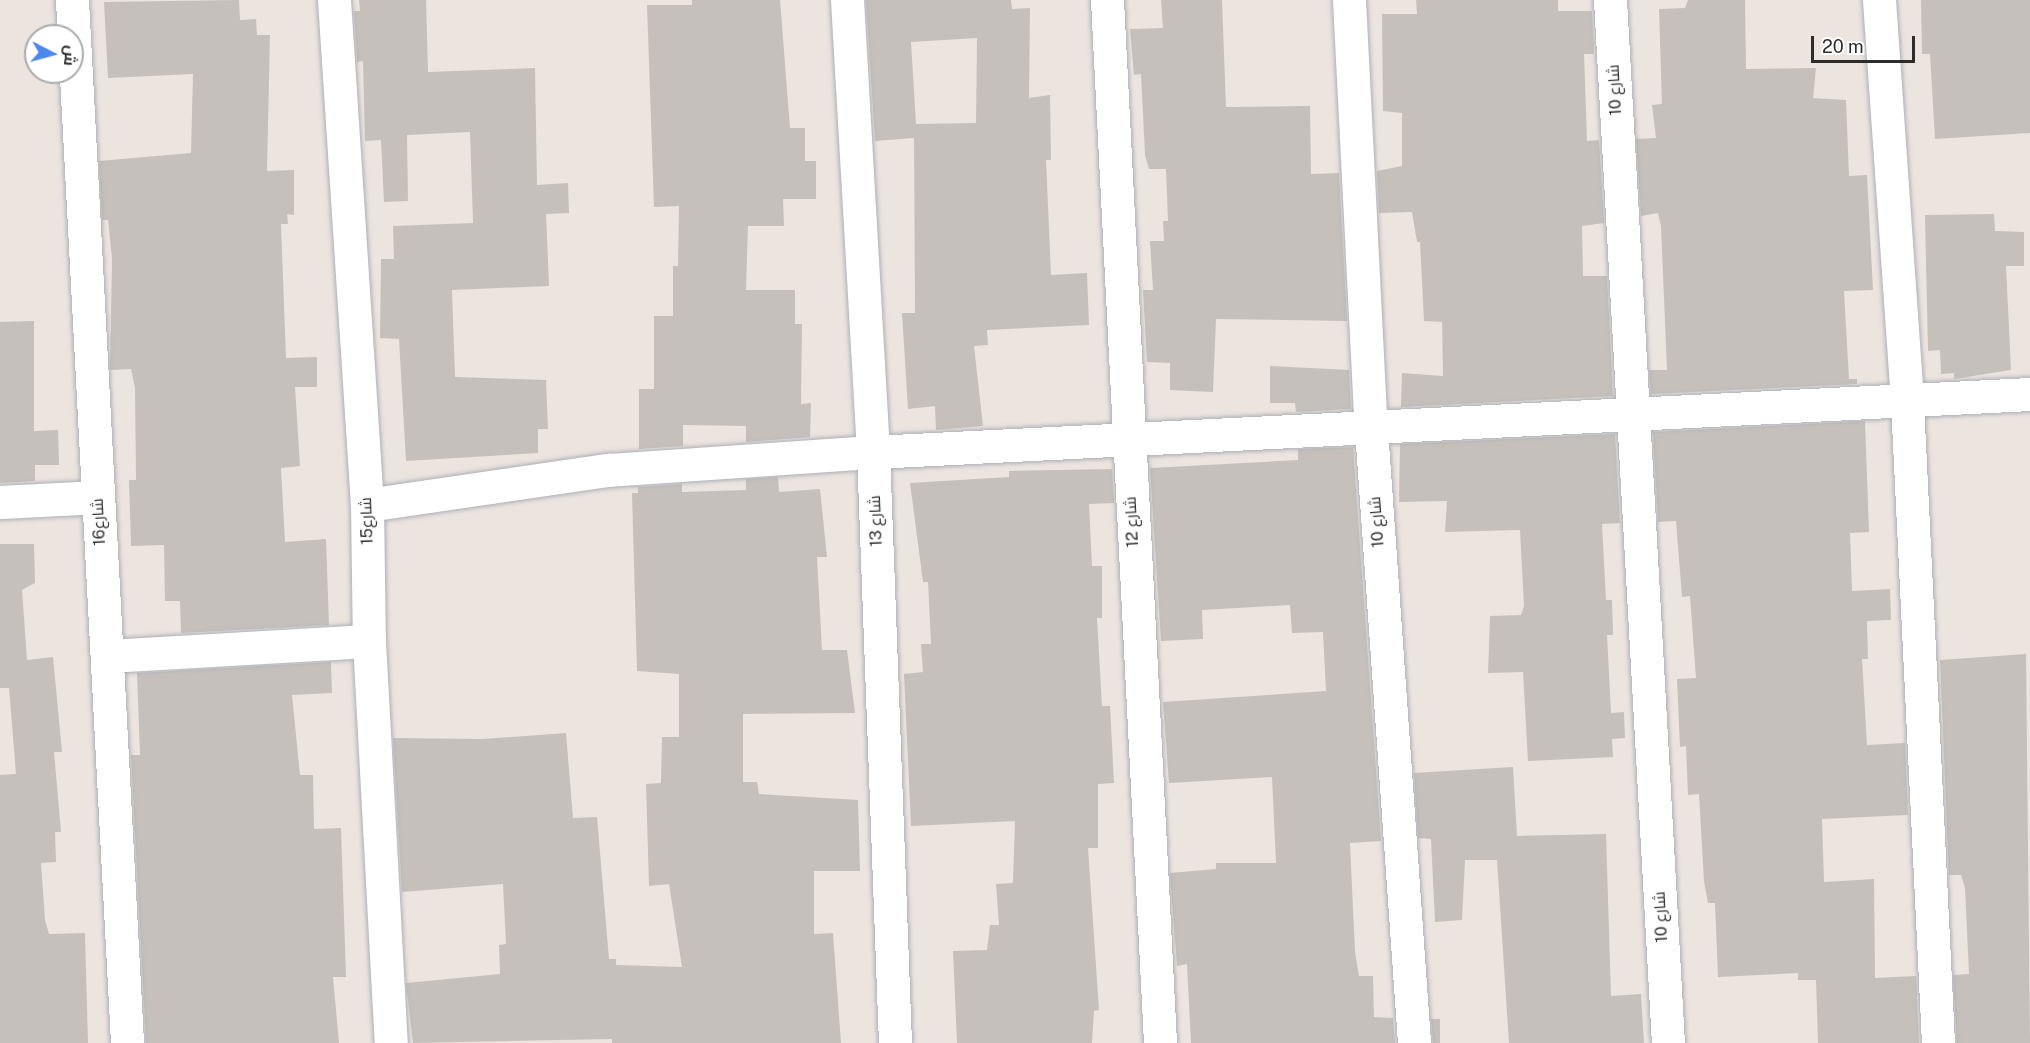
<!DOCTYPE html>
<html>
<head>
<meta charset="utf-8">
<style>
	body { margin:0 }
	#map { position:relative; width:2030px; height:1043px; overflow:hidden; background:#ece4df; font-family:"Public Sans",Cairo,sans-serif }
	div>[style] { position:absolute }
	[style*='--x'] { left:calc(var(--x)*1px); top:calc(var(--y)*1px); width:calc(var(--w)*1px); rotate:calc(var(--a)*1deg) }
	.building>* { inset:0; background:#c5c0bb }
	.roads { filter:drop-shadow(0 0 2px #acb0b7) drop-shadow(0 0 2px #acb0b7) }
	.minor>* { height:33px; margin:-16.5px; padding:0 16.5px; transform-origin:16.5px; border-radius:16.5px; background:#fff }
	span { translate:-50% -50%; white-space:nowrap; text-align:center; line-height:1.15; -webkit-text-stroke:4.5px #fff; paint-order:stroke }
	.street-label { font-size:16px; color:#2c2c2c }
	.north { position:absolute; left:24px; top:24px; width:60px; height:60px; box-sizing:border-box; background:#fff; border:2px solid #ababab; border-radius:50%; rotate:96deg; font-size:16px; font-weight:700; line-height:24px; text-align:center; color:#2c2c2c }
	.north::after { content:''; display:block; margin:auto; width:21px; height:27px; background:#4d88ec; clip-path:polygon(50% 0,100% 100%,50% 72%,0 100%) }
	.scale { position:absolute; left:1811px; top:36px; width:104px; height:27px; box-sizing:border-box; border:3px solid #2c2c2c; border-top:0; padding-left:8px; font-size:18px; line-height:21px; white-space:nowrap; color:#2c2c2c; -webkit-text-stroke:4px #fff; paint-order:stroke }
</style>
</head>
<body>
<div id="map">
	<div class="building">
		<i style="clip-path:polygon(239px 0,240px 20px,256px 19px,257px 35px,270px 35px,267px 171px,294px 170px,294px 215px,287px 214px,288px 224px,281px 224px,286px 358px,317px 357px,317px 387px,295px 387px,300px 466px,281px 468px,285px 542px,326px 539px,329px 625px,181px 633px,180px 601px,165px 601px,164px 545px,131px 546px,129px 480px,136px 480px,135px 388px,131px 369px,110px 370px,112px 258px,108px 220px,102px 220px,99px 161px,191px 153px,193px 74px,108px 78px,104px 2px)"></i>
		<i style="clip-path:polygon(359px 0,426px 0,428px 72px,535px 68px,537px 185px,568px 183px,569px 213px,546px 214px,549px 286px,452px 290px,455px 377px,546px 380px,548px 429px,538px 429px,538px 453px,406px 461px,399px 339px,380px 338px,381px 259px,394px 259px,393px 226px,473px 223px,470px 132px,407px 135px,408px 201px,384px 202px,381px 140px,365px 141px,363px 61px,357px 62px,354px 11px,360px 11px)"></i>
		<i style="clip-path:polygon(692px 0,780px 0,790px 128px,805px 128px,805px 161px,816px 161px,816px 199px,783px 199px,784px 226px,748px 226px,746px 290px,795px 290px,795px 324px,802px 324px,801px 404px,811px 403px,810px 437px,746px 442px,746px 426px,683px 425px,683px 446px,639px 449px,639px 389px,654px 389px,654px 316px,673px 316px,673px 266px,678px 266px,679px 206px,654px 207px,647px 5px,692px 5px)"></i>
		<i style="clip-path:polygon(evenodd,866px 0,1011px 0,1012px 9px,1030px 8px,1029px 98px,1050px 95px,1051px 160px,1046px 160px,1051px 275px,1087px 273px,1089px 325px,987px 330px,988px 345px,974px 346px,983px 426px,936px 430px,935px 406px,908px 409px,902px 313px,915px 313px,914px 138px,875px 141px,866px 0,977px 38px,976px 123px,916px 124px,911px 42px,977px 38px)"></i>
		<i style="clip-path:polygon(1161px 0,1222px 0,1226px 107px,1310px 106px,1311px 174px,1339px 173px,1347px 321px,1216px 319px,1213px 392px,1170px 390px,1170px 363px,1147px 362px,1143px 290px,1153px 290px,1150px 241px,1164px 241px,1163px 221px,1168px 221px,1166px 169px,1149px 169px,1145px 155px,1141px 74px,1134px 75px,1130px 29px,1163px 28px)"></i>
		<i style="clip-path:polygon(1416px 0,1558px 0,1558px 11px,1592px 11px,1594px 54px,1584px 54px,1587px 141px,1599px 140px,1604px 223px,1582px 226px,1583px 276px,1607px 276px,1613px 396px,1401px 407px,1402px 373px,1443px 376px,1442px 322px,1424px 321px,1420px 242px,1417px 242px,1412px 212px,1379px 213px,1377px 171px,1402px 166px,1402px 113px,1383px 111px,1382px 14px,1417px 14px)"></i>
		<i style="clip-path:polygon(1688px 0,1745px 0,1746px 69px,1816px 68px,1813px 98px,1846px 100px,1849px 176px,1867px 175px,1873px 290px,1844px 291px,1849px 379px,1857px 379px,1857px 384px,1651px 394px,1649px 370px,1667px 370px,1661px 226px,1658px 213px,1641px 216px,1636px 139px,1656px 138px,1652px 105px,1662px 104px,1659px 9px,1685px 8px)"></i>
		<i style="clip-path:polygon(1921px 0,2030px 0,2030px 133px,1935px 139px,1930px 54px,1922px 54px)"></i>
		<i style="clip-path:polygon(1994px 214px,1995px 231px,2024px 232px,2024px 266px,2006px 266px,2011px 370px,1954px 379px,1954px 373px,1941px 374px,1940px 350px,1928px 351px,1925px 215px)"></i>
		<i style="clip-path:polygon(34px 321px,34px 431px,58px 430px,59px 465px,35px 465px,35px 481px,0 483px,0 322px)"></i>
		<i style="clip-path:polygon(1270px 366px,1349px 370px,1351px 409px,1296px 412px,1295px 403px,1270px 403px)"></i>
		<i style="clip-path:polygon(1865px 421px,1869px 532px,1850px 533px,1852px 591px,1890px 589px,1891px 620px,1867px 621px,1868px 659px,1862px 659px,1867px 745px,1905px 743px,1908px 815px,1822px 819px,1824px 882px,1874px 879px,1875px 978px,1916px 976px,1919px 1043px,1818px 1043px,1816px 980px,1798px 980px,1798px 973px,1718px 977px,1715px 903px,1708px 903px,1704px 881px,1699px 794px,1688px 795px,1686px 746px,1680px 747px,1677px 679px,1696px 678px,1690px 596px,1682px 597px,1676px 521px,1658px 522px,1653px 432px)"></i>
		<i style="clip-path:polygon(1615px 434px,1620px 523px,1602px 524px,1606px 600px,1612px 600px,1613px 635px,1607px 635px,1611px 713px,1624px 712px,1625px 738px,1612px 739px,1613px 757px,1528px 761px,1523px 672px,1488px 673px,1490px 616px,1521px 615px,1524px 606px,1520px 530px,1445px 532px,1447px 501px,1399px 502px,1400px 444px)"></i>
		<i style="clip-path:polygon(1353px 447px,1381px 841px,1350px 843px,1355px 952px,1359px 976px,1373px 976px,1374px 1017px,1393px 1018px,1395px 1043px,1191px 1043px,1187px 964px,1177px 966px,1170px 873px,1216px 869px,1216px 863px,1276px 863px,1272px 777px,1169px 783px,1163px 702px,1326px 691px,1323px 632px,1292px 633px,1290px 605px,1202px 610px,1203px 639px,1161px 641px,1150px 468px,1298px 460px,1298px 449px)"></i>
		<i style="clip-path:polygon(1112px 469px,1114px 503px,1089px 504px,1092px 566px,1102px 566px,1102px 618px,1097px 618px,1102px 706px,1110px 706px,1114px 783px,1098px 784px,1098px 848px,1088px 848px,1099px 1010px,1094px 1011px,1092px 1043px,957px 1043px,953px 951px,987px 950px,990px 925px,999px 925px,996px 884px,1013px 883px,1015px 821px,911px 826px,904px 674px,923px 672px,921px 644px,931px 644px,928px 582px,923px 582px,910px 483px,1009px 477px,1009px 471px)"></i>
		<i style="clip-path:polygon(778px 477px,779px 492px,820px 489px,827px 557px,817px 557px,822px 650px,847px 650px,855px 713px,743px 714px,743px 782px,757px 782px,759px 794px,858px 800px,860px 871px,814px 871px,814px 934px,833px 933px,841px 1043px,612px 1043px,612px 1039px,413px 1043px,406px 983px,500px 974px,499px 945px,506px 944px,503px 884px,402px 892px,393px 738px,483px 739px,566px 733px,573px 818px,597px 817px,609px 959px,616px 959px,616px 965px,682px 967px,669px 884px,649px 886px,646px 784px,661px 783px,662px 737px,679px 737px,679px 674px,637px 671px,632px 493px,638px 493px,638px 487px,682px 484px,682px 492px,746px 490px,746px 479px)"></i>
		<i style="clip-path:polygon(0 544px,34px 544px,35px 583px,22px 590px,27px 660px,53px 657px,62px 752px,54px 752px,61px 832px,55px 832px,56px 862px,41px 863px,45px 920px,49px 934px,85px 933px,88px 1043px,0 1043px,0 775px,16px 774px,9px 688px,0 688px)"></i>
		<i style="clip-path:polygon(2026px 654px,2030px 1043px,1957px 1043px,1953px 975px,1969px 974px,1965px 888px,1961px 875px,1949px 875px,1940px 660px)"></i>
		<i style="clip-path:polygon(331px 662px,332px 693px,292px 695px,300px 775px,313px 775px,314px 829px,341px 828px,346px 977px,333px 977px,339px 1043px,146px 1043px,131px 755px,140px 755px,137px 673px)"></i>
		<i style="clip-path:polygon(1513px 767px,1517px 836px,1606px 834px,1611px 996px,1641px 994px,1644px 1043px,1509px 1043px,1497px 860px,1465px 860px,1462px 920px,1435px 922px,1431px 839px,1418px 838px,1414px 773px)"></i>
		<i style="clip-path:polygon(1431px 1019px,1440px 1019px,1440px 1043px,1433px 1043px)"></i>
	</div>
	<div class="roads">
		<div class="minor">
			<i style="--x:72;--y:0;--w:1044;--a:86.98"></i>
			<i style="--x:334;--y:0;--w:506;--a:86.26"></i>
			<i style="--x:367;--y:505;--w:136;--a:89.2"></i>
			<i style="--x:369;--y:641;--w:403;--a:86.9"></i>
			<i style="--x:847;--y:0;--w:453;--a:86.7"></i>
			<i style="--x:873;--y:452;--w:591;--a:87.87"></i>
			<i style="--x:1107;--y:0;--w:1044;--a:87.09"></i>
			<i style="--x:1349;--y:0;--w:430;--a:87.1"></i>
			<i style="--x:1371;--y:429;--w:616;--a:85.99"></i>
			<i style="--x:1610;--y:0;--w:1045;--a:86.82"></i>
			<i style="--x:1879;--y:0;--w:403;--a:86"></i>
			<i style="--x:1907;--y:402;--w:642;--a:87.23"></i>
			<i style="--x:0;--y:502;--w:98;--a:-2.9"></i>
			<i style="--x:367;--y:505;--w:244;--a:-8.3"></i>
			<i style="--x:608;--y:470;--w:266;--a:-3.9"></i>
			<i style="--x:873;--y:452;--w:1158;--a:-2.87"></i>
			<i style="--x:107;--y:656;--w:262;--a:-3.3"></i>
		</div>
	</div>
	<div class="street-label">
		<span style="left:1615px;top:90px;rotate:-93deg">شارع 10</span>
		<span style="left:367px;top:521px;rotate:-92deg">شارع15</span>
		<span style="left:876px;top:521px;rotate:-92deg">شارع 13</span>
		<span style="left:99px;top:522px;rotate:-93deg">شارع16</span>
		<span style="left:1132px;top:522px;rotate:-93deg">شارع 12</span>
		<span style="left:1377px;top:522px;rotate:-94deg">شارع 10</span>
		<span style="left:1661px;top:917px;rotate:-93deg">شارع 10</span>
	</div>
	<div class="north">ش</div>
	<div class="scale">20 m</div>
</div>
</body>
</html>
